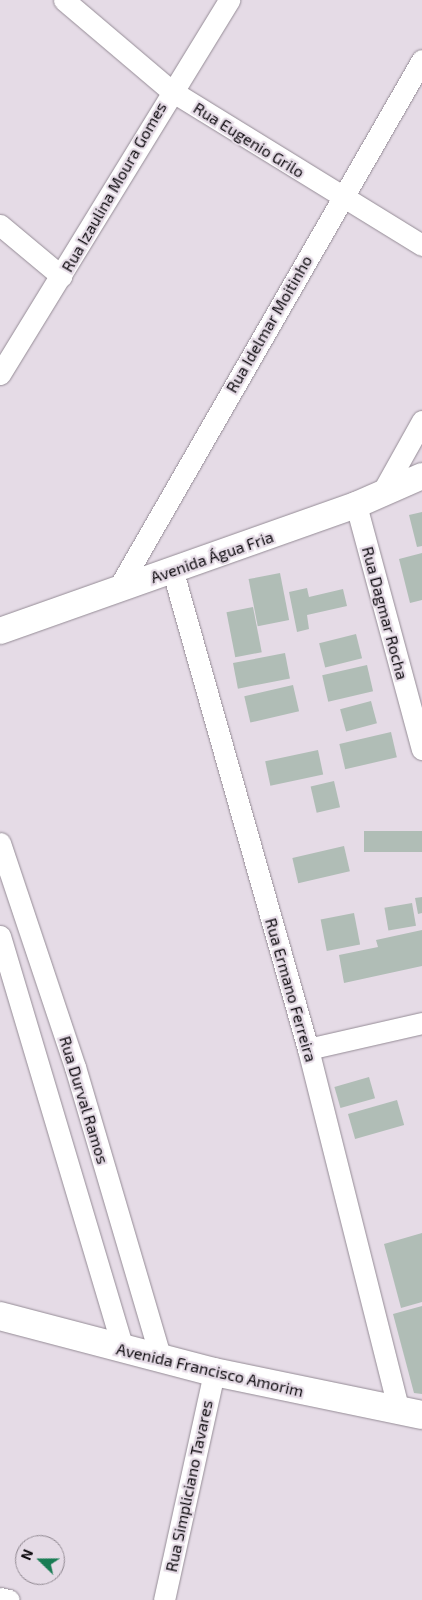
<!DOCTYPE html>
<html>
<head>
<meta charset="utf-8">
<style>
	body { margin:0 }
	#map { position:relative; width:422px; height:1600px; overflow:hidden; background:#e5dbe6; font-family:"Exo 2",sans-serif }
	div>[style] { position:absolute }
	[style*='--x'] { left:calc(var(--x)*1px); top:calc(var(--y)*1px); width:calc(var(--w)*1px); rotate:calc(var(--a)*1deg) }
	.building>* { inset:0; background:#b0bdb6; transform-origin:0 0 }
	.roads { filter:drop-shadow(0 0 1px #958c96) drop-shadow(0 0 1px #958c96) }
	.minor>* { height:21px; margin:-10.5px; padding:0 10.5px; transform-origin:10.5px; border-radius:10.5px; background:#fff }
	.tertiary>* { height:26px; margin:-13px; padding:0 13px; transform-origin:13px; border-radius:13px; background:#fff }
	.secondary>* { height:28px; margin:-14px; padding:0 14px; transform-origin:14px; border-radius:14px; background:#fff }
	span { translate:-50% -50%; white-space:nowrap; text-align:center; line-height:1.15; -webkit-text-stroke:4.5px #e5dbe6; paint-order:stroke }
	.street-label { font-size:16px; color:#0d0a0e }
	.north { position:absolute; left:15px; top:1535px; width:50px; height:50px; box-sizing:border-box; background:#e5dbe6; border:1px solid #8f8790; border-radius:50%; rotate:292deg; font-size:14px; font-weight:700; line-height:20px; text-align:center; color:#0d0a0e }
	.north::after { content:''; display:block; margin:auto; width:18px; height:22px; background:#197c54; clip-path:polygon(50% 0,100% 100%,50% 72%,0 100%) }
</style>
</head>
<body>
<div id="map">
	<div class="building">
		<i style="clip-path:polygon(422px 512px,422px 546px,417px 547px,409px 515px)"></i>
		<i style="clip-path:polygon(422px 553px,422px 600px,410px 603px,399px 559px)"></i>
		<i style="left:280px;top:573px;width:48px;height:32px;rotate:79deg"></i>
		<i style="clip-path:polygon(307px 588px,309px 597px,343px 589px,347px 606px,307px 615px,309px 629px,297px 632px,289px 592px)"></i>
		<i style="left:253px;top:607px;width:46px;height:27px;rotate:79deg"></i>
		<i style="left:356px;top:634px;width:25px;height:38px;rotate:76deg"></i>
		<i style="left:285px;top:653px;width:26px;height:53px;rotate:79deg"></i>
		<i style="left:367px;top:665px;width:27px;height:46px;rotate:77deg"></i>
		<i style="left:293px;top:685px;width:27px;height:50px;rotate:77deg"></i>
		<i style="left:371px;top:701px;width:23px;height:32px;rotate:75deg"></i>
		<i style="left:391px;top:732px;width:26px;height:53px;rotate:77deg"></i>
		<i style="left:318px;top:750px;width:25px;height:54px;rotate:78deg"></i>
		<i style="left:334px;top:781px;width:27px;height:24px;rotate:77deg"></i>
		<i style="left:422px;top:831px;width:21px;height:58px;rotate:90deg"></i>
		<i style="left:344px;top:846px;width:26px;height:53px;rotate:77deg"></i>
		<i style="clip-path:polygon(422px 897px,422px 913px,418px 914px,415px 898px)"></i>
		<i style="left:412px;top:903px;width:23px;height:28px;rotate:80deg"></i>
		<i style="left:354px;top:913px;width:32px;height:34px;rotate:79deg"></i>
		<i style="clip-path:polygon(422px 930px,422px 966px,344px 983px,339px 955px,378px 947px,376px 940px)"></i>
		<i style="left:369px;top:1077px;width:22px;height:36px;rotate:74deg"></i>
		<i style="left:397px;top:1100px;width:26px;height:51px;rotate:74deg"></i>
		<i style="clip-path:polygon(422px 1233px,422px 1302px,401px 1308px,384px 1244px)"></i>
		<i style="clip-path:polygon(422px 1306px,422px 1394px,414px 1393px,393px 1314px)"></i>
	</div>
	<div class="roads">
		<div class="minor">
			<i style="--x:64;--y:0;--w:139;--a:40.3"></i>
			<i style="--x:170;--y:90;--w:296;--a:31.6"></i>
			<i style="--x:0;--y:225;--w:80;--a:39.9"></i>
			<i style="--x:0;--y:374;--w:439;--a:-58.5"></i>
			<i style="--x:384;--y:489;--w:78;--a:-60.8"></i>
			<i style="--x:356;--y:505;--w:253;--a:74.9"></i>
			<i style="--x:173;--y:572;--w:496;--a:74.2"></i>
			<i style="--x:308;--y:1049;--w:372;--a:75.9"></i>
			<i style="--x:118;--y:589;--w:610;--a:-60.12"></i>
			<i style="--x:0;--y:843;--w:236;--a:71.5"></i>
			<i style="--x:75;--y:1067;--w:304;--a:73.6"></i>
			<i style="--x:0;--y:936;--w:433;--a:73.4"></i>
			<i style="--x:308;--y:1049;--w:117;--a:-12.8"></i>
			<i style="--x:0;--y:1598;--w:9;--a:13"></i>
			<i style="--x:164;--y:1600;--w:233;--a:-77.6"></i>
		</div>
		<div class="tertiary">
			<i style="--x:0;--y:631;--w:378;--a:-19.5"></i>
			<i style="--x:356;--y:505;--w:72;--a:-23.7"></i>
		</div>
		<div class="secondary">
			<i style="--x:0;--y:1316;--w:221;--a:14.7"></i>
			<i style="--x:214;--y:1372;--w:212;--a:11.7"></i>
		</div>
	</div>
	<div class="street-label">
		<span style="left:249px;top:140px;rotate:32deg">Rua Eugenio Grilo</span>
		<span style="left:114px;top:187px;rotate:-60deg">Rua Izaulina Moura Gomes</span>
		<span style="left:269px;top:324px;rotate:-60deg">Rua Idelmar Moitinho</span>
		<span style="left:212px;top:557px;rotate:-19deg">Avenida Água Fria</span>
		<span style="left:385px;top:613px;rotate:75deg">Rua Dagmar Rocha</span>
		<span style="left:291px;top:990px;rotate:74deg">Rua Ermano Ferreira</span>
		<span style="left:84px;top:1100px;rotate:73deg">Rua Durval Ramos</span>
		<span style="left:210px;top:1370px;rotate:13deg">Avenida Francisco Amorim</span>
		<span style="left:189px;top:1486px;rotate:-78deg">Rua Simpliciano Tavares</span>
	</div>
	<div class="north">N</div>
</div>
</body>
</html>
